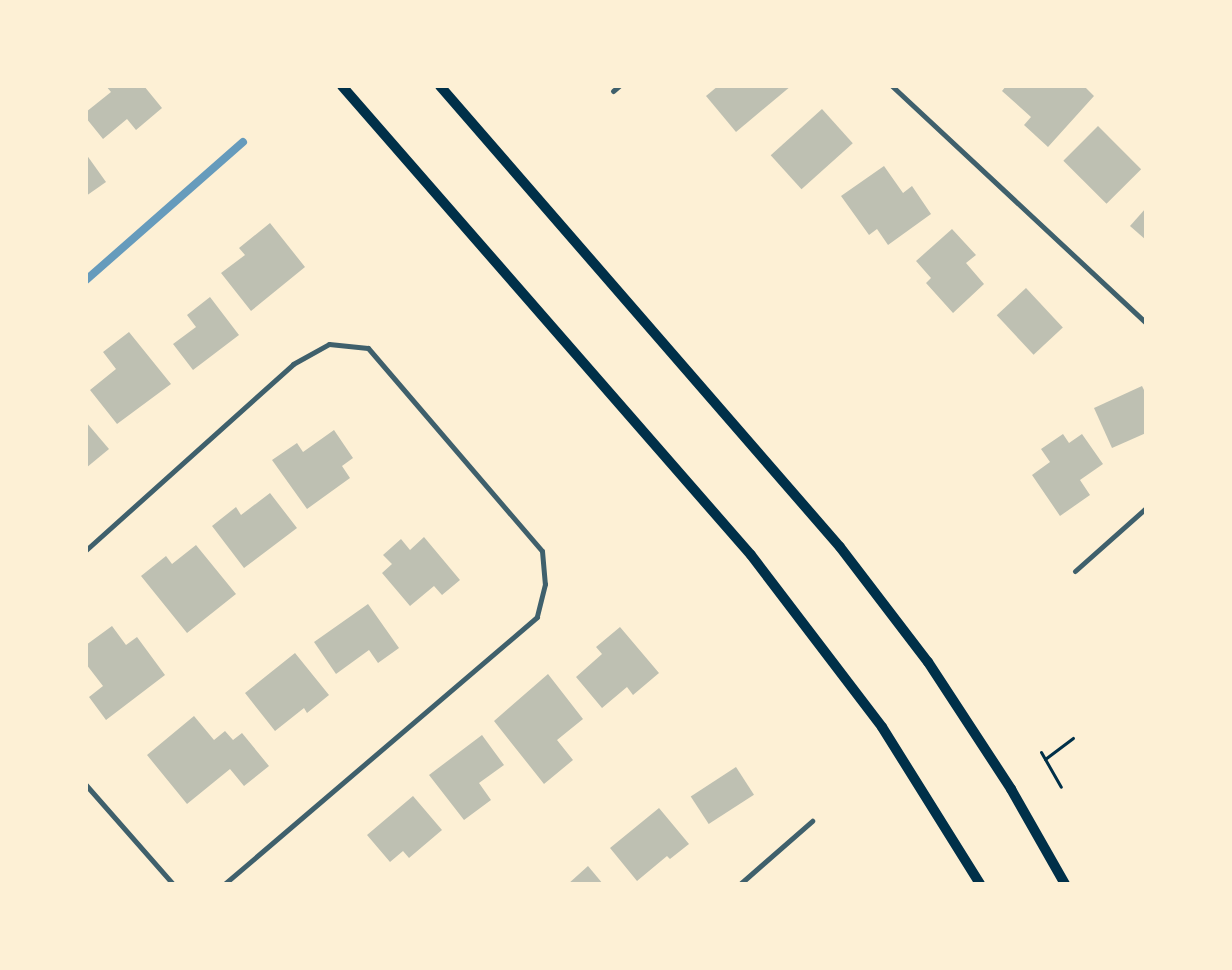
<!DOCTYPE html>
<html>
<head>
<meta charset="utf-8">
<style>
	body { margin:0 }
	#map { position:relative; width:1232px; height:970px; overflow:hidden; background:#fdf0d5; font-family:"Open Sans",sans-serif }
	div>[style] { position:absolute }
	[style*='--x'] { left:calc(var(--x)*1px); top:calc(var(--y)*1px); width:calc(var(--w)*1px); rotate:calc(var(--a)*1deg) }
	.stream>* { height:8px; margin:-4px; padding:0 4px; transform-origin:4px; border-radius:4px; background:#669bbc }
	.building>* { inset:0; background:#bec0b2; transform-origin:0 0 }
	.path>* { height:3px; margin:-1.5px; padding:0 1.5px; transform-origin:1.5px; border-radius:1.5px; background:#003049 }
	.minor>* { height:5px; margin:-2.5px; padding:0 2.5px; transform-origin:2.5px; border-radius:2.5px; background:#3f606c }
	.secondary>* { height:10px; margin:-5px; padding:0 5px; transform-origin:5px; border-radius:5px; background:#003049 }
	span { translate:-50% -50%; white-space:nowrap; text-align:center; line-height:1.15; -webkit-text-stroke:4px #fdf0d5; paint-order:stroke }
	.frame { position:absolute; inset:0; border:88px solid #fdf0d5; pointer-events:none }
</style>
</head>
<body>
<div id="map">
	<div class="stream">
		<i style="--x:86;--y:280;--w:209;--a:-41.3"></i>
	</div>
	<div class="building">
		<i style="clip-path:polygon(106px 86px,144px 86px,162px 108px,136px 130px,127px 119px,103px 139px,86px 118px,86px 112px,111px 92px)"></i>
		<i style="clip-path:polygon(718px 86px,791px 86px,736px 132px,706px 96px)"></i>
		<i style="clip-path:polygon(1006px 86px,1084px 86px,1094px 96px,1048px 147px,1024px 125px,1031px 117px,1002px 91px)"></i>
		<i style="left:822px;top:109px;width:46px;height:69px;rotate:48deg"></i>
		<i style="left:1098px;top:126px;width:61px;height:49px;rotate:45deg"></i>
		<i style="clip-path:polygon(86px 154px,106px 182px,86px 196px)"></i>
		<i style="clip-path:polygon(884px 166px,903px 193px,912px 186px,931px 214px,888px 245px,877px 229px,869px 235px,841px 196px)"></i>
		<i style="clip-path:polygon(1146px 208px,1146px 240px,1130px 226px)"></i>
		<i style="clip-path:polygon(270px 223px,305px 267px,251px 311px,221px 273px,245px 255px,239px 248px)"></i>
		<i style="clip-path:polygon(952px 229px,976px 255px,966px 263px,984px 284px,953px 313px,926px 283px,931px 278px,916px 261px)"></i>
		<i style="left:1026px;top:288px;width:54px;height:40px;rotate:47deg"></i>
		<i style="clip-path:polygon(210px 297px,239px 335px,193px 370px,173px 344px,196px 327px,187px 315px)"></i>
		<i style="clip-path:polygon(129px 332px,171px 384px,117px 424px,90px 390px,116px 369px,103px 352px)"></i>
		<i style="clip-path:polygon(1142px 386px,1146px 394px,1146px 433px,1112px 448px,1094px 408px)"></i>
		<i style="clip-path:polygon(86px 422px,109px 449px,86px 468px)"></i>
		<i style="clip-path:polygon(334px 430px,353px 458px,342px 466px,350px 478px,307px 509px,272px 460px,297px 443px,303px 452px)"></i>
		<i style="clip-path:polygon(1063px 434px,1069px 443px,1082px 434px,1103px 464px,1080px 480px,1090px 495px,1060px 516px,1032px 475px,1050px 462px,1041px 449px)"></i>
		<i style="clip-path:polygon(270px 493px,297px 528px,244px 568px,212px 526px,236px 507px,241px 515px)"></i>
		<i style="clip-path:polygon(424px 537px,460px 580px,442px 595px,434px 586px,410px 606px,382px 573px,392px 564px,383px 555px,401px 539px,410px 550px)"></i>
		<i style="clip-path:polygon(196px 545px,236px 594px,187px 633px,141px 576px,166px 556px,172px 564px)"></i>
		<i style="clip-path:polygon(368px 604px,399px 648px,378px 663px,369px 650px,336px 674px,314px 642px)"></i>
		<i style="clip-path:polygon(112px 626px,126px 645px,137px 637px,165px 675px,106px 720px,89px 697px,103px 686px,86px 664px,86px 645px)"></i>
		<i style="clip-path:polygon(620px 627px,659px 673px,633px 695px,627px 687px,602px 708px,576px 677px,602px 654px,596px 647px)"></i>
		<i style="clip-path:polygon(295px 653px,329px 695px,307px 713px,304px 708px,275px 731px,245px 693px)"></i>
		<i style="clip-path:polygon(548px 674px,583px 719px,557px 740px,573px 760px,544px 784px,494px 721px)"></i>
		<i style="clip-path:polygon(194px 716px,214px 740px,225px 731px,233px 740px,242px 733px,269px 766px,244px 786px,230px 769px,187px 804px,147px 755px)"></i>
		<i style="clip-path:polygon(482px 735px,504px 765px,479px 783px,491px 800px,464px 820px,429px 775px)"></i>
		<i style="left:736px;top:767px;width:33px;height:54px;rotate:57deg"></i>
		<i style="clip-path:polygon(413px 796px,442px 830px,409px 858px,403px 851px,390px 862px,367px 835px)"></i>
		<i style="clip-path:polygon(659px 808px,689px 844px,670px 859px,667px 856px,637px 881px,610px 848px)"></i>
		<i style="clip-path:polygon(588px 866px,603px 884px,568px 884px)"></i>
	</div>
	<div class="path">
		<i style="--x:1041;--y:752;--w:40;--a:60.3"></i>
		<i style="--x:1045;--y:759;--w:35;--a:-37"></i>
	</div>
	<div class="minor">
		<i style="--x:892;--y:86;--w:347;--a:43"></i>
		<i style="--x:613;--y:91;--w:8;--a:-40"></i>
		<i style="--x:86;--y:550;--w:278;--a:-41.9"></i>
		<i style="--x:293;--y:364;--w:41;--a:-29.1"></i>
		<i style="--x:329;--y:344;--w:39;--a:6"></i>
		<i style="--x:368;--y:348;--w:267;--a:49.4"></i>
		<i style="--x:542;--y:551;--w:33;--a:85"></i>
		<i style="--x:545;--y:584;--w:34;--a:104"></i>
		<i style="--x:537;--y:617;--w:411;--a:139.5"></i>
		<i style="--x:1075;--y:571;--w:95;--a:-41.6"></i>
		<i style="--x:86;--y:785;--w:132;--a:48.7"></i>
		<i style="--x:740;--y:884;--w:96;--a:-41.2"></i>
	</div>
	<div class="secondary">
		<i style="--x:342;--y:86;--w:622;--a:48.91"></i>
		<i style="--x:751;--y:555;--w:216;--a:52.7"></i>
		<i style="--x:882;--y:727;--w:185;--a:58"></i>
		<i style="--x:440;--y:86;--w:610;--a:49.05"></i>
		<i style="--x:840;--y:547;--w:145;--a:52.6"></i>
		<i style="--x:928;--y:662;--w:152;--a:56.8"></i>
		<i style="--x:1011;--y:789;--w:109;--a:60.4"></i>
	</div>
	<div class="frame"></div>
</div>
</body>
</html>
